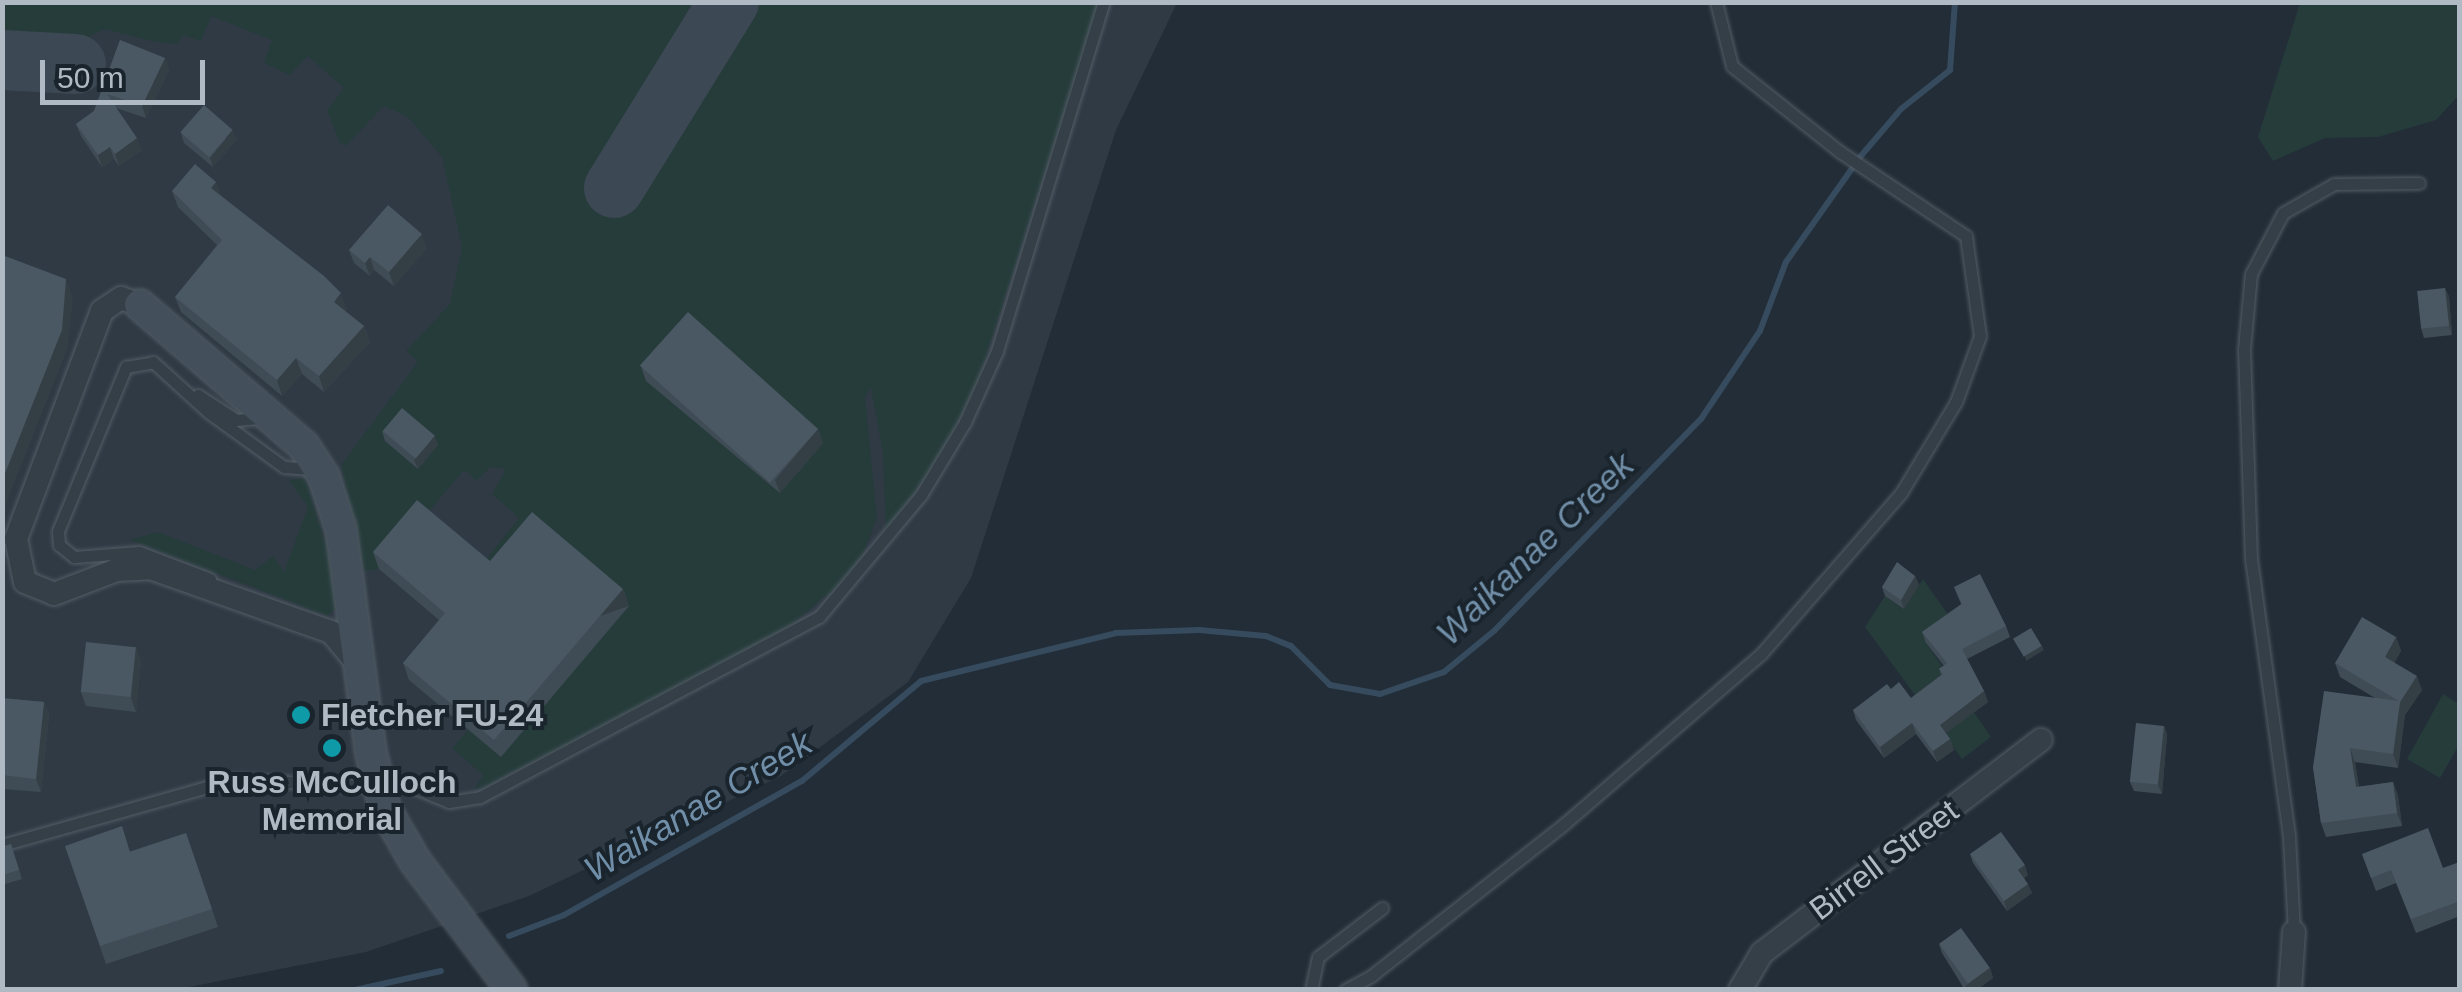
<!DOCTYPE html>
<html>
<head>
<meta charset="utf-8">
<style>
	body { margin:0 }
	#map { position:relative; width:2462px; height:992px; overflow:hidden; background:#222d37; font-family:Arial,sans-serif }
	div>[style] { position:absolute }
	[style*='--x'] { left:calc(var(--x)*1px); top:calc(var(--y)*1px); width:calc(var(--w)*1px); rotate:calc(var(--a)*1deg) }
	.airport>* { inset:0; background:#2f3a45 }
	.green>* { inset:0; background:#263c3b }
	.stream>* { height:6px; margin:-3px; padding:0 3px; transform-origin:3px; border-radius:3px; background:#364b5e }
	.taxiway>* { height:60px; margin:-30px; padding:0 30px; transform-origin:30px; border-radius:30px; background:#3c4853 }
	.roads { filter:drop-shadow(0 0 2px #535d66) drop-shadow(0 0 2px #535d66) }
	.lane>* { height:11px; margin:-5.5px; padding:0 5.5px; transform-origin:5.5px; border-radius:5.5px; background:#353f48 }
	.street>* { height:22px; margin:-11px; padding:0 11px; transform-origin:11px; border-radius:11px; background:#353f48 }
	.secondary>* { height:30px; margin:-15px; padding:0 15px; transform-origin:15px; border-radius:15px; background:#434f5b }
	.wall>* { inset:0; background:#404c55 }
	.shaded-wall>* { inset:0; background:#343e45; transform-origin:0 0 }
	.building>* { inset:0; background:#4a5863; transform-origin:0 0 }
	.dots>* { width:28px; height:28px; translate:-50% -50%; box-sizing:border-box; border:5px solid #1a242d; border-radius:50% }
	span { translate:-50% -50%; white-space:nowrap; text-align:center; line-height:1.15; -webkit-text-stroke:8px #1a242d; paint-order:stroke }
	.poi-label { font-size:32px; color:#b0bac4; font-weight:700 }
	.left { translate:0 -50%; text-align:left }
	.street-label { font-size:32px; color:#b0bac4 }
	.water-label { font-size:35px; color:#708ea7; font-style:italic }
	.frame { position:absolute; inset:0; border:5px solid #b0bac4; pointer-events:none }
	.scale { position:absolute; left:40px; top:60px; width:165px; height:45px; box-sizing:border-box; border:5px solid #b0bac4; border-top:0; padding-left:12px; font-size:30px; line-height:35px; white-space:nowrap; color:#b0bac4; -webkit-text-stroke:8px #1a242d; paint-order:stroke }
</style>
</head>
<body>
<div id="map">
	<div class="airport">
		<i style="clip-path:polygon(3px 3px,1177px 3px,1116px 130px,971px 578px,908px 682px,781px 776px,529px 896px,366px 952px,179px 989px,3px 989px)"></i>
	</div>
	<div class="green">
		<i style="clip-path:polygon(3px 2px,1099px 3px,977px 385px,948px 443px,886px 534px,883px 453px,871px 388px,865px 397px,877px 518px,857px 570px,779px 635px,481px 789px,475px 789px,483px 775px,452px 748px,468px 730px,451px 631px,438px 619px,519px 518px,492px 494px,506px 469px,490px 467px,477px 481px,464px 470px,379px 569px,364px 571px,341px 465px,418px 362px,406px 351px,450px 304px,462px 247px,442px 157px,408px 117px,384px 106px,345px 146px,340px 143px,327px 110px,344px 88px,308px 56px,290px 75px,264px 63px,272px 40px,211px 16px,201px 41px,183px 35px,177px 44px,151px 41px,105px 29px,71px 45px,3px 53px)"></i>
		<i style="clip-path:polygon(2300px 3px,2459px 3px,2459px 95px,2436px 120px,2378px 137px,2325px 138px,2273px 161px,2258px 137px)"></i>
		<i style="clip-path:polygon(305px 478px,329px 554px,337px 608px,327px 616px,130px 540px,158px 532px,255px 570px,273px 556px,284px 572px,308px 507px,289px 480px)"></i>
		<i style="clip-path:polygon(1923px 579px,1954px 623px,1926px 643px,1991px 737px,1962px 759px,1865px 627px,1885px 596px,1904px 609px)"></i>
		<i style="clip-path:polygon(2443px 694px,2459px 704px,2460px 743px,2440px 778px,2407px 759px)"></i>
	</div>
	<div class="stream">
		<i style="--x:509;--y:936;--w:59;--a:-20.9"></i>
		<i style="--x:564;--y:915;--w:273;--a:-29.4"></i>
		<i style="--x:802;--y:781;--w:155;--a:-40"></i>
		<i style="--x:921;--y:681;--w:201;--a:-13.8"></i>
		<i style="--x:1116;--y:633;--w:83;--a:-2.1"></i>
		<i style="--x:1199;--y:630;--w:67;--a:5.1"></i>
		<i style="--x:1266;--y:636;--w:27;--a:22"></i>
		<i style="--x:1291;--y:646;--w:55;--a:45"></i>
		<i style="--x:1330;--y:685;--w:51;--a:10.2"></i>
		<i style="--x:1380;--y:694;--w:68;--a:-19"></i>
		<i style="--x:1444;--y:672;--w:65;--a:-39.4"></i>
		<i style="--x:1494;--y:631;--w:296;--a:-45.7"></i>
		<i style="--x:1701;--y:419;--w:106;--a:-56.2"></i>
		<i style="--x:1760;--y:331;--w:74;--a:-69.4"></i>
		<i style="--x:1786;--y:262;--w:128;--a:-54.8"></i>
		<i style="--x:1860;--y:157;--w:63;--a:-49.5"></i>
		<i style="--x:1901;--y:109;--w:63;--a:-38.5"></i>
		<i style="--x:1950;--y:70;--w:68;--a:-85.8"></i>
		<i style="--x:355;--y:990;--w:88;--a:-12.5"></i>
	</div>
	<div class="taxiway">
		<i style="--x:2;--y:60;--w:74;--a:3.1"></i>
		<i style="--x:614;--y:188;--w:219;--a:-58.3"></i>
	</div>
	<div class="roads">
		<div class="lane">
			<i style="--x:198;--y:395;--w:45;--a:33.3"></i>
			<i style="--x:236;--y:420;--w:25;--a:-5"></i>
			<i style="--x:210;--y:579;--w:76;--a:-159.2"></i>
			<i style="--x:139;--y:552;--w:65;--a:175.6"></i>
			<i style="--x:74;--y:557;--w:19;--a:-141"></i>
			<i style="--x:59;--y:545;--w:14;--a:-94"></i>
			<i style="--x:58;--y:531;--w:178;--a:-67.5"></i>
			<i style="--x:126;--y:367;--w:27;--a:-10"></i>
			<i style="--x:153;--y:362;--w:74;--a:42.3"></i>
			<i style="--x:208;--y:412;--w:94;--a:35.9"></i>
			<i style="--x:284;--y:467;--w:31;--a:4"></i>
			<i style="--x:2;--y:845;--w:242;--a:-15.8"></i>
			<i style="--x:235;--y:779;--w:143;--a:3.2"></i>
			<i style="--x:378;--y:787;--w:21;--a:-17"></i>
			<i style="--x:398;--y:781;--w:55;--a:22.4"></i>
			<i style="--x:449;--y:802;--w:31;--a:-9"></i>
			<i style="--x:480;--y:797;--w:384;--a:-28"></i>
			<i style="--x:819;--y:617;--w:159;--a:-50.1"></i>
			<i style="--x:921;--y:495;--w:85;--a:-58.9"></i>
			<i style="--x:965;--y:422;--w:78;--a:-65.7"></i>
			<i style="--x:997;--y:351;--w:365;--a:-73"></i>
			<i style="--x:2294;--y:932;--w:96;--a:-93"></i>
			<i style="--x:2289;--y:836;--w:280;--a:-97.8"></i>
			<i style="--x:2251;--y:559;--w:210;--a:-91.9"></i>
			<i style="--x:2244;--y:349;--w:75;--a:-84.7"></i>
			<i style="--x:2251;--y:274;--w:69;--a:-62.3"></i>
			<i style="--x:2283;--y:213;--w:59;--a:-29.6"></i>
			<i style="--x:2334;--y:184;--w:85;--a:-0.7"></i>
			<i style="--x:1311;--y:990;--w:34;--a:-78"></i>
			<i style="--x:1318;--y:957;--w:81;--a:-37.4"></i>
			<i style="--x:1345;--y:990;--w:30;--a:-28"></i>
			<i style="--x:1371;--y:976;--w:246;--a:-38.2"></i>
			<i style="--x:1564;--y:824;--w:260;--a:-40.8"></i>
			<i style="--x:1761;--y:654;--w:213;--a:-49"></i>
			<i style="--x:1901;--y:493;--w:106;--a:-58.9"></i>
			<i style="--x:1956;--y:402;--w:70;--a:-70"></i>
			<i style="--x:1980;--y:336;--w:101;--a:-98"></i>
			<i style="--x:1966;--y:236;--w:151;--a:-146.3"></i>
			<i style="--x:1840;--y:152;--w:138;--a:-141.5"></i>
			<i style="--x:1732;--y:66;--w:66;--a:-104"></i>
		</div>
		<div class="street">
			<i style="--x:140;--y:305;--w:20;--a:-160"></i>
			<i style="--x:121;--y:298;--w:23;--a:146"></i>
			<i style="--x:102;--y:311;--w:244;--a:110.7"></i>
			<i style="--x:16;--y:539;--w:44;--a:78.2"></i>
			<i style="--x:25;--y:582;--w:31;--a:22"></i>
			<i style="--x:54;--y:594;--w:67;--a:-20.9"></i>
			<i style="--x:117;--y:570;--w:33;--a:-3"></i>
			<i style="--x:150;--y:568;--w:192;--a:19.5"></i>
			<i style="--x:331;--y:632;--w:38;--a:50"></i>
			<i style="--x:1740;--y:990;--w:43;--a:-59.3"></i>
			<i style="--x:1762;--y:953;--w:351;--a:-37.4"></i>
			<i style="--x:2290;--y:990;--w:58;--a:-86.1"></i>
		</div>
		<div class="secondary">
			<i style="--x:140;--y:305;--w:216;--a:40.7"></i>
			<i style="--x:304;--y:446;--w:37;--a:57"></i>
			<i style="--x:324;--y:477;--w:55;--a:71.9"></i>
			<i style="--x:341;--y:529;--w:226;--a:82.4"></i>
			<i style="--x:371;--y:753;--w:58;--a:76"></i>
			<i style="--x:385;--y:809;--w:60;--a:60"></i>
			<i style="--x:415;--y:861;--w:161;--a:53.1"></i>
		</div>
	</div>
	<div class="wall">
		<i style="clip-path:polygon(120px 40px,165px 58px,169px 70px,146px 118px,116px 108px,142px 150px,119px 166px,114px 159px,102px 167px,81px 136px,76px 124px,94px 111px)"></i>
		<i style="clip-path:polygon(181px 133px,237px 139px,213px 167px,184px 143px)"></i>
		<i style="clip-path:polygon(216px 182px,221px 196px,347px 309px,345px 312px,364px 326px,370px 342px,324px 392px,302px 374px,282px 396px,181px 312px,175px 297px,217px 245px,178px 207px,172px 191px)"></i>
		<i style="clip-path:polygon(427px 248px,394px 286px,374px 270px,370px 276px,354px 263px,349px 250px)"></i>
		<i style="clip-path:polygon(2445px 288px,2449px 297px,2452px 335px,2424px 338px,2421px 328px)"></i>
		<i style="clip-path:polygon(641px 367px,818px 429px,823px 443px,780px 493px,646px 381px)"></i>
		<i style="clip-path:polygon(382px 431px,438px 445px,418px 469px,385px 441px)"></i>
		<i style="clip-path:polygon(373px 552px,490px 561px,623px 589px,629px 606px,501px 757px,409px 680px,403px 663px,439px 620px,379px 569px)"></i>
		<i style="clip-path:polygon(1915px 576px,1919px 585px,1904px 609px,1885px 596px,1882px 587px)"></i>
		<i style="clip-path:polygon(1954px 587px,2006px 626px,2010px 637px,1967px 659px,1984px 691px,1988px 702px,1946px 733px,1950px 739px,1954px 750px,1937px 762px,1916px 734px,1884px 758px,1856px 720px,1853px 710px,1891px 689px,1911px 698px,1941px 675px,1939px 669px,1944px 666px,1926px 643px,1922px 632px,1961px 604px)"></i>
		<i style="clip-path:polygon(2396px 637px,2401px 651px,2394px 663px,2422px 690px,2405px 715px,2398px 768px,2355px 762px,2359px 787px,2393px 782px,2398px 796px,2402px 826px,2326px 837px,2321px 823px,2313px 767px,2375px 698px,2340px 677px,2335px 663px)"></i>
		<i style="clip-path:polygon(136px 647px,141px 661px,136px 712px,86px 706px,81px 692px)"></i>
		<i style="clip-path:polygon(2px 698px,44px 702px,49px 715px,41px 792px,2px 789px)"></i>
		<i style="clip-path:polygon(2164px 726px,2167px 735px,2162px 794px,2134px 791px,2130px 782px)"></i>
		<i style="clip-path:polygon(186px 833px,218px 927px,106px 964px,65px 846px,131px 851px)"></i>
		<i style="clip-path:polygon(11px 844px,22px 879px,2px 885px,2px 847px)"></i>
		<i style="clip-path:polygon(1970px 854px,2028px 875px,2024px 878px,2032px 893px,2007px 911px,1973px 863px)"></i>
		<i style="clip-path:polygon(2362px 854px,2443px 868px,2460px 862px,2460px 916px,2416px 933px,2396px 883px,2376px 891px)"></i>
		<i style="clip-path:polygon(1939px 944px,1990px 968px,1993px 978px,1976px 990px,1965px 990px,1942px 953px)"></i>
	</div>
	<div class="shaded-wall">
		<i style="clip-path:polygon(165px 58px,169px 70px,146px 118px,142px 106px)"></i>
		<i style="clip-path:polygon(233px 130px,237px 139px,213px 167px,210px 158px)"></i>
		<i style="clip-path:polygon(137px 138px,142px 150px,119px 166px,115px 154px)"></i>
		<i style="clip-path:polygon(110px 147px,114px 159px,102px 167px,98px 155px)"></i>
		<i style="clip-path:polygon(216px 182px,222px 198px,211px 188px)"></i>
		<i style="clip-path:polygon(422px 234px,427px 248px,394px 286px,389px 272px)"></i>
		<i style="clip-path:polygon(370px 257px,374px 270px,370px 276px,365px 263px)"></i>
		<i style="clip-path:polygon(66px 279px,73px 297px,68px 348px,2px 513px,2px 481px)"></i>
		<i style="clip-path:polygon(2445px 288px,2449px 297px,2452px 335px,2449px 326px)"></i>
		<i style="clip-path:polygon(341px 293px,347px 309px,339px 318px,334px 302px)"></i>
		<i style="clip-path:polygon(364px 326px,370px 342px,324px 392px,319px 376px)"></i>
		<i style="clip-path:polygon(296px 358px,302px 374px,282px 396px,277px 380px)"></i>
		<i style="clip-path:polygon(818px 429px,823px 443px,780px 493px,775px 480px)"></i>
		<i style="clip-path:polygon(435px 436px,438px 445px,418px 469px,414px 460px)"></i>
		<i style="clip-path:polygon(1915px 576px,1919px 585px,1904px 609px,1901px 600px)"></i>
		<i style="left:623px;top:589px;width:18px;height:199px;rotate:71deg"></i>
		<i style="clip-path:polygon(2396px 637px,2401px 651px,2390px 671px,2385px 657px)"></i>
		<i style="clip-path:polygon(2042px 646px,2044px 650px,2026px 661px,2025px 656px)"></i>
		<i style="clip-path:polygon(136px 647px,141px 661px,136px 712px,131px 698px)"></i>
		<i style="clip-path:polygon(2417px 676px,2422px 690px,2405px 715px,2398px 768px,2393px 754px,2400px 702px)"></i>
		<i style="clip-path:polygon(1984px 691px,1988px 702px,1944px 735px,1940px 725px)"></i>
		<i style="clip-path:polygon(44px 702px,49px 715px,41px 792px,36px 779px)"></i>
		<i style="clip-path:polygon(1912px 723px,1916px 734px,1884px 758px,1880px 747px)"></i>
		<i style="clip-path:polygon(2164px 726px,2167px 735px,2162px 794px,2158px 785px)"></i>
		<i style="clip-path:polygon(1950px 739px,1954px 750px,1937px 762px,1933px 751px)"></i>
		<i style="clip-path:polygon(2350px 748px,2355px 762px,2361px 801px,2356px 787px)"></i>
		<i style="clip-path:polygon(2393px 782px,2398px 796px,2402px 826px,2397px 813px)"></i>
		<i style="clip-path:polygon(2025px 865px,2028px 875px,2022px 879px,2018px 870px)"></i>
		<i style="clip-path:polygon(2028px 884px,2032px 893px,2007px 911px,2004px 901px)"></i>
		<i style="clip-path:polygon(1990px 968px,1993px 978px,1976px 990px,1967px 990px,1965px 986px)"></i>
	</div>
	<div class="building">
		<i style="clip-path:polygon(120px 40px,165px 58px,142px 106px,107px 94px,137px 138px,115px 154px,110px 147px,98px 155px,76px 124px,94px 111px)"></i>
		<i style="left:204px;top:105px;width:38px;height:36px;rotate:41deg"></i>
		<i style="clip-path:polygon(195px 164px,216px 182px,211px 188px,324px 276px,341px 293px,334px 302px,364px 326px,319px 376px,296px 358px,277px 380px,175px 297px,222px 240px,172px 191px)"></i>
		<i style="clip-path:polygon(388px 205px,422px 234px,389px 272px,370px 257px,365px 263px,349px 250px)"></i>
		<i style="clip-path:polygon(5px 256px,66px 279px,62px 330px,2px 481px,2px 262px)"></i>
		<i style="left:2445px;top:288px;width:38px;height:28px;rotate:84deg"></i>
		<i style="left:688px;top:312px;width:175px;height:72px;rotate:42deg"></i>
		<i style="left:402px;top:408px;width:43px;height:30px;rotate:40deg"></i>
		<i style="clip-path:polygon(417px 500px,490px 561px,532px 512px,623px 589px,494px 740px,403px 663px,445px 613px,373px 552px)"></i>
		<i style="clip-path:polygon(1897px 562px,1915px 576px,1901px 600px,1882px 587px)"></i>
		<i style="clip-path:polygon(1980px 574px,2006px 626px,1962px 649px,1984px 691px,1940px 725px,1950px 739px,1933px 751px,1912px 723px,1880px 747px,1853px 710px,1887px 684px,1891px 689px,1899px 682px,1911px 698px,1943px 674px,1939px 669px,1947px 663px,1922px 632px,1962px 604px,1954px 587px)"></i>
		<i style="clip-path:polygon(2362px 617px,2396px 637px,2385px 657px,2417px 676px,2400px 702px,2393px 754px,2350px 748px,2356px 787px,2393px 782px,2397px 813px,2321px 823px,2313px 767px,2324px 691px,2399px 701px,2335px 663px)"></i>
		<i style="left:2031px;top:628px;width:21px;height:21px;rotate:59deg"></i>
		<i style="left:86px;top:642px;width:50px;height:50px;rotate:6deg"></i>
		<i style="clip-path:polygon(2px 698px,44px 702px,36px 779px,2px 775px)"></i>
		<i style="left:2136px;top:723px;width:28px;height:59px;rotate:6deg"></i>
		<i style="clip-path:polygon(122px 826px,130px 852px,186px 833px,212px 909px,100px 946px,65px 846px)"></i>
		<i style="clip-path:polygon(2428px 828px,2443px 868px,2460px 862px,2460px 901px,2411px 919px,2391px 870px,2371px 878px,2362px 854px)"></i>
		<i style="clip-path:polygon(2001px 832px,2025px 865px,2018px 870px,2028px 884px,2004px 901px,1970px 854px)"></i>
		<i style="clip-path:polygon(11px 844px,19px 870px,2px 875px,2px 847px)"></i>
		<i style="left:1961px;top:928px;width:49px;height:27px;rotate:54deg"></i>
	</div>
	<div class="dots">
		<i style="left:301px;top:715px;background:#0f9aa8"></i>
		<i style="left:332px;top:748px;background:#0f9aa8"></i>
	</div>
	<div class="poi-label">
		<span class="left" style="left:321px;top:715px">Fletcher FU-24</span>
		<span style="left:332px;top:801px">Russ McCulloch<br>Memorial</span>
	</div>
	<div class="street-label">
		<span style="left:1884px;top:860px;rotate:-37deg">Birrell Street</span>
	</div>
	<div class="water-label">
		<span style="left:1535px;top:549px;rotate:-44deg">Waikanae Creek</span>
		<span style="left:698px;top:806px;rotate:-31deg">Waikanae Creek</span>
	</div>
	<div class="frame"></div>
	<div class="scale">50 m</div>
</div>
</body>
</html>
